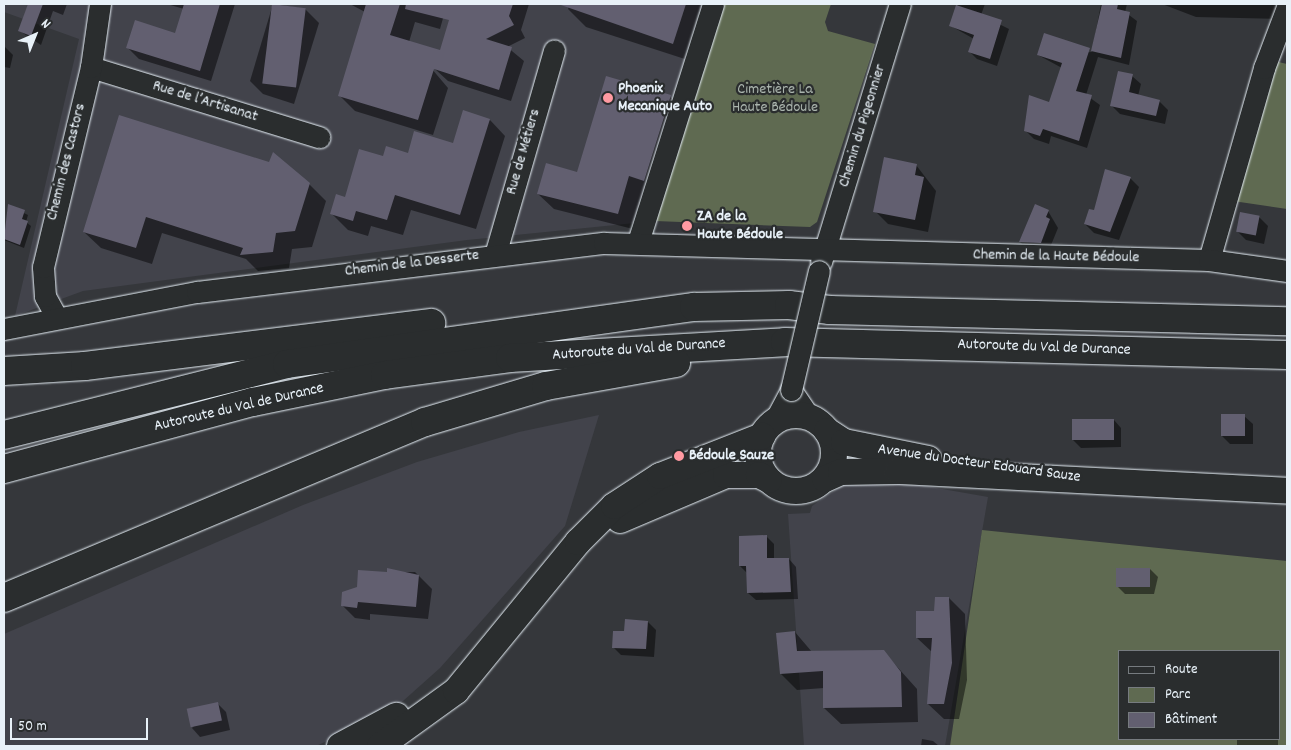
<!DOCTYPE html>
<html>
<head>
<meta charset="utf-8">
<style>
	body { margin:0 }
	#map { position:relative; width:1291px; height:750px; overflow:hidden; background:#35373b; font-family:Dekko,sans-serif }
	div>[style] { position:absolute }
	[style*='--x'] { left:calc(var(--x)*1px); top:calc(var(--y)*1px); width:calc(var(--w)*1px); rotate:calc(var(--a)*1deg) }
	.built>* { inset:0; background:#42434b }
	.green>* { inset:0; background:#5f6a51 }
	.shadow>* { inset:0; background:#0007; transform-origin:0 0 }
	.building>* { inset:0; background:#625f70; transform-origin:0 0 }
	.roads { filter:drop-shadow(0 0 1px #e8f1f8) drop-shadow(0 0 1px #e8f1f8) }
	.minor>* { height:21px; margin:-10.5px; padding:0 10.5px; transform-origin:10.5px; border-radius:10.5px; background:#2a2d2e }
	.tertiary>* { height:26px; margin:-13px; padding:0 13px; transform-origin:13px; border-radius:13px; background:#2a2d2e }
	.tertiary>.ring { margin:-13px; padding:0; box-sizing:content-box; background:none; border:26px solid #2a2d2e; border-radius:50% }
	.motorway>* { height:28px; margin:-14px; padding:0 14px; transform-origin:14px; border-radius:14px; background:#2a2d2e }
	.bridges { filter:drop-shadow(0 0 1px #e8f1f8) drop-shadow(0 0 1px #e8f1f8) }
	.minor-bridge>* { height:21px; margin:-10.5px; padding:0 10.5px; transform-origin:10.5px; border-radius:10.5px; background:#2a2d2e }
	.dots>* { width:14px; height:14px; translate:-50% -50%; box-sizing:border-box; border:2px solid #2a2d2e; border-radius:50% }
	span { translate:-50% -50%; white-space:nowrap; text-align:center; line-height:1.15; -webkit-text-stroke:4.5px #2a2d2e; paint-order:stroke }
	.poi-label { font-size:16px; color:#e8f1f8; font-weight:700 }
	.left { translate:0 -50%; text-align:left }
	.park-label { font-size:16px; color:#aab4ad }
	.street-label { font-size:16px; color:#e8f1f8 }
	.frame { position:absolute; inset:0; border:5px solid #e8f1f8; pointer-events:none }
	.legend { position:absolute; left:1118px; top:650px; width:162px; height:90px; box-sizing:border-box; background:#2a2d2e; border:1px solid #767b7f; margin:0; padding:6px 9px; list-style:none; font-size:15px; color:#e8f1f8 }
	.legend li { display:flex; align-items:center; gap:10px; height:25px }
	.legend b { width:25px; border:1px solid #767b7f }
	.north { position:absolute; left:10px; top:10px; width:50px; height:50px; -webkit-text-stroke:4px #2a2d2e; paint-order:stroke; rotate:44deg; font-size:14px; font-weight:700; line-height:20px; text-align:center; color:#e8f1f8 }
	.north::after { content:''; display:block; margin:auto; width:18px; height:22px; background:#e8f1f8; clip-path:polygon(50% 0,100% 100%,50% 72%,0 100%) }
	.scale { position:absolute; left:10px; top:718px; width:138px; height:22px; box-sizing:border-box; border:2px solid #e8f1f8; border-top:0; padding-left:6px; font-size:15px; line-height:18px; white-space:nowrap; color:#e8f1f8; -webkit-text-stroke:4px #2a2d2e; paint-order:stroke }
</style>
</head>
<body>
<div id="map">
	<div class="built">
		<i style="clip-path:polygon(4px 4px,721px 4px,655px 221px,467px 240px,83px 291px,15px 316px,79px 39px,4px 12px)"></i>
		<i style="clip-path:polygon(599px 415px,565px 526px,440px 668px,403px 701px,355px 728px,316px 746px,4px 746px,4px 634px,303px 505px,417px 462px,519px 432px)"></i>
		<i style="clip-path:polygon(847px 482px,914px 484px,988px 497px,945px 746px,804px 746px,788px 514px,810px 513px,812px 506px)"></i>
	</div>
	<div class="green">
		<i style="clip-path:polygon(721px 4px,831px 4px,825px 22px,828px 31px,875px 44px,817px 222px,810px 227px,655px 221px)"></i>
		<i style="clip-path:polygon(1274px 61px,1287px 64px,1287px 209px,1233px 201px)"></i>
		<i style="clip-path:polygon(evenodd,982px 530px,1287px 561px,1287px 746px,950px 746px,982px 530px,1120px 651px,1280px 651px,1280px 739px,1120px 739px,1120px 651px)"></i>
	</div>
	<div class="shadow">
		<i style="clip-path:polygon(29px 4px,67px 4px,63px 15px,53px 11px,41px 45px,20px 31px)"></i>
		<i style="clip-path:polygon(167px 4px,235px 4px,211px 81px,139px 59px,128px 48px,176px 34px,184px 9px)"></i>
		<i style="clip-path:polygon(273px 4px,305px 9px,319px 23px,294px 104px,263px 94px,250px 81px)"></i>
		<i style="clip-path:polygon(350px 4px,447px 4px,440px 29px,415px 22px,409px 42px,448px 88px,433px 135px,355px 111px,339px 95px,365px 12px)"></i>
		<i style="clip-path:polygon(456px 4px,529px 4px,521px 30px,525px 38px,507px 47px,524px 61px,511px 101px,448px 81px,435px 69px)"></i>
		<i style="clip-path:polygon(570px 4px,701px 4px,707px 10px,691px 61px,586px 27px,568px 9px)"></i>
		<i style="clip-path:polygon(958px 4px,985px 4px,981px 15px,1009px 29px,997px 66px,977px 59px,970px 52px,974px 39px,951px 26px)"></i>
		<i style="clip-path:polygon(1101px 4px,1127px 4px,1125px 12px,1137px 21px,1129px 65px,1098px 57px,1086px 95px,1100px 105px,1087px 148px,1051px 136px,1049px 144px,1034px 139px,1025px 130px,1050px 104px,1062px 68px,1038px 55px,1092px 52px)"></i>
		<i style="clip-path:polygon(1162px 4px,1283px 4px,1280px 19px,1196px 17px)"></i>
		<i style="clip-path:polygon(4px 46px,13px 55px,10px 68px,4px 67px)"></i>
		<i style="clip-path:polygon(1132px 76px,1141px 84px,1138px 96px,1159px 101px,1168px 110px,1165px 124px,1120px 114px,1111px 105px)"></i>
		<i style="clip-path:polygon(670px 97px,686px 112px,633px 229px,554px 209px,538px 194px,577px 174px)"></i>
		<i style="clip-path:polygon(120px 117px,309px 184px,326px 201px,312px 247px,292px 249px,289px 268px,258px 271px,246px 259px,162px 233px,152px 264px,101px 248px,84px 232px)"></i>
		<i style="clip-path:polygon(490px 120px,505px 136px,476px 229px,411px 210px,403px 235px,371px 226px,368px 236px,348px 230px,332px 214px,383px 158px,453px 145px)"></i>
		<i style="clip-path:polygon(916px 165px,936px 191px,928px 232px,888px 224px,875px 211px)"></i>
		<i style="clip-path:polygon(1130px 178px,1139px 187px,1119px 240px,1094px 233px,1085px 224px)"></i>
		<i style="clip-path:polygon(11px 207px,28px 215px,26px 222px,31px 226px,24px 248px,4px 240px)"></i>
		<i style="clip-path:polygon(1048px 211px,1058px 228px,1049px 250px,1028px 250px,1020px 242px)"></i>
		<i style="clip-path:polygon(1259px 217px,1268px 226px,1264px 244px,1246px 240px,1238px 232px)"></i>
		<i style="clip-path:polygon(1244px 416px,1253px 424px,1253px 444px,1230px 444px,1221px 435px)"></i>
		<i style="clip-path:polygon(1114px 420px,1121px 428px,1121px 447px,1081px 448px,1073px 440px)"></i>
		<i style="clip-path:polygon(766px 536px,774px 544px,774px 559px,789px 559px,796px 567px,798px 599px,756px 600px,748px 593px,747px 573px,740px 566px)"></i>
		<i style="clip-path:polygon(1150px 569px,1158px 577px,1154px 594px,1125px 594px,1117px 586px)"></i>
		<i style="clip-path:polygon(359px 572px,415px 572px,432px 589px,428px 619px,370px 614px,370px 620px,355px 618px,342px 605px,358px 588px)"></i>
		<i style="clip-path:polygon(949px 598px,965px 614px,967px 680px,959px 719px,944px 719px,928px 704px,932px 652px,917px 638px)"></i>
		<i style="clip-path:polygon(648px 622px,656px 630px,654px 657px,621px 655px,613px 647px,625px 633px)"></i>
		<i style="clip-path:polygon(795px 632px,812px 652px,883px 651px,917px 689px,918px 722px,841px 724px,824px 708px,824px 688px,797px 690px,781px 674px)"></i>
		<i style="clip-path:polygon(217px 703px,226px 712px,230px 730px,200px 737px,192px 728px)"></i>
		<i style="clip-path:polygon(922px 739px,933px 741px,939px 746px,921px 746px)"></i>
		<i style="left:1237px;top:739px;width:41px;height:8px"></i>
	</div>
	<div class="building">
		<i style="clip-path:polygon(28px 4px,43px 4px,31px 36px,18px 31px)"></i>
		<i style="clip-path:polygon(184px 4px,220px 4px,200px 71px,126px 48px,135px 20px,175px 33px)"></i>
		<i style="left:272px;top:4px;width:34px;height:80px;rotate:7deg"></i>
		<i style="clip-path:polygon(366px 4px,400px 4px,390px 35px,440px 50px,449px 20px,405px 9px,406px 4px,513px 4px,509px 16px,514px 25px,486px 39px,512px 47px,499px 90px,434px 69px,418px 120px,338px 96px)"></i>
		<i style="clip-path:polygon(558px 4px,686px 4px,673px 44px)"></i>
		<i style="clip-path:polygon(1102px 4px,1118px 4px,1117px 9px,1130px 12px,1121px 58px,1091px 51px)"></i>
		<i style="clip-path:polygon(956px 5px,1002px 20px,990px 59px,968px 52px,974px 35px,949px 26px)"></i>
		<i style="clip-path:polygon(1044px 33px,1090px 48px,1076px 91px,1092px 95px,1079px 141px,1043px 129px,1040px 136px,1024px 131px,1029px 95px,1049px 102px,1062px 63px,1037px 55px)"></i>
		<i style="clip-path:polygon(1118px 71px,1133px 74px,1129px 92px,1160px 100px,1156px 116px,1110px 106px)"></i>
		<i style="clip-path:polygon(606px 76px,671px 95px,644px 181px,629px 176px,618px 214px,537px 194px,546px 163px,577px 172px)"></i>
		<i style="clip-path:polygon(463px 110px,490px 119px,460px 215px,395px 195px,387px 220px,356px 211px,353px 221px,330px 214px,336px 194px,345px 197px,359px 149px,383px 156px,386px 146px,408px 153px,414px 131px,453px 143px)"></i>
		<i style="clip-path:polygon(119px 115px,269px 162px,273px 152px,310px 183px,295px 231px,276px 233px,273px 252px,240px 255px,243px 248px,146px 217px,136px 248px,83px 232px)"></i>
		<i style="clip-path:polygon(884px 157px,917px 164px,915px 175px,924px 177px,915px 220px,873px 212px)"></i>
		<i style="clip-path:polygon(1105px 169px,1131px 177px,1110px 232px,1084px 224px,1089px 209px,1094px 210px)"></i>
		<i style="clip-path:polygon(8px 204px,25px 210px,22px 219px,28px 221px,20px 245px,4px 239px)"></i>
		<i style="clip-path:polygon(1035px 204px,1049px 210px,1046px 217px,1050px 219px,1041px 243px,1019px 242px)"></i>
		<i style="left:1240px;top:212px;width:20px;height:20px;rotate:11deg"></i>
		<i style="left:1221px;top:414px;width:24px;height:22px"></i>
		<i style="left:1072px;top:419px;width:42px;height:21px"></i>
		<i style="clip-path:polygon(767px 535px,767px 558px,789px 558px,791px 592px,747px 593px,746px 566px,739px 566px,739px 536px)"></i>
		<i style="clip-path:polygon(387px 568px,419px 575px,416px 607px,358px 602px,357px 608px,341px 606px,342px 592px,357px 587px,358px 570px,387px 572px)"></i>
		<i style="left:1116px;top:568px;width:34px;height:19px"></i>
		<i style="clip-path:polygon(935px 597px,949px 597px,952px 663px,944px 704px,927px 704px,932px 638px,916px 638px,916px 611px,934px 611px)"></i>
		<i style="clip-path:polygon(625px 619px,648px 621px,646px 649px,612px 648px,613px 631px,624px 631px)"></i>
		<i style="clip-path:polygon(795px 631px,797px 651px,884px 650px,901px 672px,902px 707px,823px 708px,823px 671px,780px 674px,776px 633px)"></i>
		<i style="left:218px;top:702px;width:19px;height:32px;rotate:78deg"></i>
	</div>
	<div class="roads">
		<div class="minor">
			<i style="--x:91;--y:67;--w:239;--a:17.1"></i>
			<i style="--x:638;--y:242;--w:250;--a:-72.5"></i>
			<i style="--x:495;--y:255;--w:213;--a:-73.9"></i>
			<i style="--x:1209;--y:260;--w:200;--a:-74"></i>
			<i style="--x:1264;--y:68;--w:65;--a:-69.3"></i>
			<i style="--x:821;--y:262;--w:270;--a:-73"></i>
			<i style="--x:57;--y:318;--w:25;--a:-119"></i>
			<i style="--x:45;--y:296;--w:29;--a:-94"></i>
			<i style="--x:43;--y:267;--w:206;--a:-76.5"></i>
			<i style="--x:91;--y:67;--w:64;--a:-81.9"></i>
			<i style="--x:4;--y:329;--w:197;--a:-10.9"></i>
			<i style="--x:197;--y:292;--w:410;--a:-6.9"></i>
			<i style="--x:604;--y:243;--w:605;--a:1.61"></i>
			<i style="--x:1209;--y:260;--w:79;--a:8"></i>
			<i style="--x:791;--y:390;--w:34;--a:56"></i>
			<i style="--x:773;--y:424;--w:38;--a:-62"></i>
		</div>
		<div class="tertiary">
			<i class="ring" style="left:758px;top:415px;width:50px;height:50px"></i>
			<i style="--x:827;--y:431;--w:20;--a:33"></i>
			<i style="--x:844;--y:442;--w:86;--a:11.4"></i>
			<i style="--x:825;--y:479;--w:17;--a:-24"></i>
			<i style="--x:841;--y:472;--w:57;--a:-1"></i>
			<i style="--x:898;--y:471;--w:390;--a:2.9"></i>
			<i style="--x:620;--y:520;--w:115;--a:-23"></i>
			<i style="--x:726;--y:475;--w:33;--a:0"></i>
			<i style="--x:759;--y:475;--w:11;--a:27"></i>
			<i style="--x:340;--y:746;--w:64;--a:-28.2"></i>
			<i style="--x:380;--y:746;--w:94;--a:-35.9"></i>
			<i style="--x:456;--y:691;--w:193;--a:-50.7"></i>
			<i style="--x:578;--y:542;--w:51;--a:-45"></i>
			<i style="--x:614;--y:506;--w:55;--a:-33.1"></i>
			<i style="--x:660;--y:476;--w:110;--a:-21.4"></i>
		</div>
		<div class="motorway">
			<i style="--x:4;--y:371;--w:81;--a:-3.5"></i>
			<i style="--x:85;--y:366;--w:349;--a:-7.1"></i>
			<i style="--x:4;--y:435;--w:292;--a:-14.1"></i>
			<i style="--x:287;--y:364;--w:411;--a:-8"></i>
			<i style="--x:694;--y:307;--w:95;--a:-1.2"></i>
			<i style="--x:789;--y:305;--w:41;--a:7"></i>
			<i style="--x:830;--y:310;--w:457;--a:1.4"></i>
			<i style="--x:4;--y:469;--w:258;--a:-15.1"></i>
			<i style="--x:253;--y:402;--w:135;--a:-11.6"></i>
			<i style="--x:385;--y:375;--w:126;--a:-7.7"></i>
			<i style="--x:510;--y:358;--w:275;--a:-3.3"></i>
			<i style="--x:785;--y:342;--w:502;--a:1.48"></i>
			<i style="--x:4;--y:598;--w:456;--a:-22.7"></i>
			<i style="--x:425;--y:422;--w:126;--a:-16.6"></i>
			<i style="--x:546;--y:386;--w:132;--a:-10"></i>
		</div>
	</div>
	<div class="bridges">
		<div class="minor-bridge">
			<i style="--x:791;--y:390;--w:122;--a:-76.8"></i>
		</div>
	</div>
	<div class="dots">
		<i style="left:608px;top:98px;background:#ff9aa2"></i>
		<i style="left:687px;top:226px;background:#ff9aa2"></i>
		<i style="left:679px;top:456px;background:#ff9aa2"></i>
	</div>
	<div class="poi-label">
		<span class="left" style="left:618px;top:98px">Phoenix<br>Mecanique Auto</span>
		<span class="left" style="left:697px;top:226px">ZA de la<br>Haute Bédoule</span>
		<span class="left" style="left:689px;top:456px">Bédoule Sauze</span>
	</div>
	<div class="park-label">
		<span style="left:775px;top:99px">Cimetière La<br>Haute Bédoule</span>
	</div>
	<div class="street-label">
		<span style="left:205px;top:102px;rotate:17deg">Rue de l’Artisanat</span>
		<span style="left:863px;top:126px;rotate:-73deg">Chemin du Pigeonnier</span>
		<span style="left:524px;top:152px;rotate:-74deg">Rue de Métiers</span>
		<span style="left:67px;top:162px;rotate:-76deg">Chemin des Castors</span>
		<span style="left:1056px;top:257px;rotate:1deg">Chemin de la Haute Bédoule</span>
		<span style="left:412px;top:264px;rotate:-7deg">Chemin de la Desserte</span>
		<span style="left:1044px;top:348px;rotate:2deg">Autoroute du Val de Durance</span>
		<span style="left:639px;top:350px;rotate:-4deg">Autoroute du Val de Durance</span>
		<span style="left:239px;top:408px;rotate:-13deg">Autoroute du Val de Durance</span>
		<span style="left:979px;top:464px;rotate:8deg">Avenue du Docteur Edouard Sauze</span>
	</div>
	<div class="frame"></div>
	<ul class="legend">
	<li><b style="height:6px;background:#2a2d2e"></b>Route</li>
	<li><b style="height:14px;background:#5f6a51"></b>Parc</li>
	<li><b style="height:14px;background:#625f70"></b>Bâtiment</li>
	</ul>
	<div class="north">N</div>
	<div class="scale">50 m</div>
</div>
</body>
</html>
